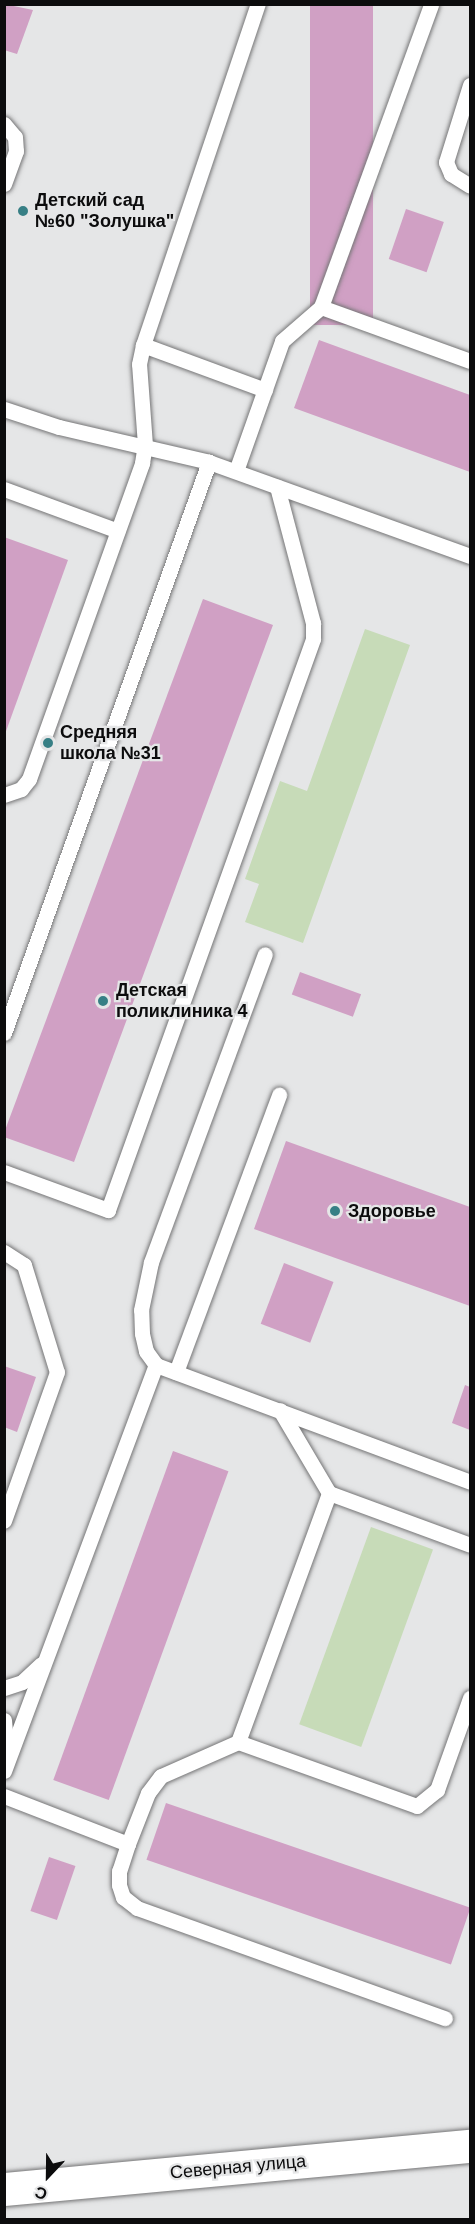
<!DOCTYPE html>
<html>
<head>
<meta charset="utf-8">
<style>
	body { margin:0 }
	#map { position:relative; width:475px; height:2224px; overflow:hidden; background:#e5e6e7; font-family:Arial,sans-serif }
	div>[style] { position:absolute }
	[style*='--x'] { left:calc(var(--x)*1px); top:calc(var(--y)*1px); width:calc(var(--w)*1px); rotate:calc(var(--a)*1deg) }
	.green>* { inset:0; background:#c7dbb8; transform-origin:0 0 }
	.building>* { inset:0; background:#d0a0c4; transform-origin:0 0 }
	.roads { filter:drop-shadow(0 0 2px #757576) drop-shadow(0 0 2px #757576) }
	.lane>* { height:15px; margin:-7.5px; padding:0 7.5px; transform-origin:7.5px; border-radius:7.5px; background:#fff }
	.secondary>* { height:33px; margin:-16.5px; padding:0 16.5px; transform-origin:16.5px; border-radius:16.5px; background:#fff }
	.dots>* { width:16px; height:16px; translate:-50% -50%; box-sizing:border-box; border:3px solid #e5e6e7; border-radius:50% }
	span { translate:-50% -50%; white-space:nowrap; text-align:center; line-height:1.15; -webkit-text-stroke:4.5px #e5e6e7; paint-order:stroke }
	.poi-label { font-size:18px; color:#0c0c0d; font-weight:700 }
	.left { translate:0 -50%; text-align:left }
	.street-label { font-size:18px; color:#0c0c0d }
	.frame { position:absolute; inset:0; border:6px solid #0c0c0d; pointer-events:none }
	.north { position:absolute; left:18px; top:2146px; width:60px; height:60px; -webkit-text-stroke:4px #e5e6e7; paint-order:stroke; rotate:202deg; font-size:16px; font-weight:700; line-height:24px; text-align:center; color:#0c0c0d }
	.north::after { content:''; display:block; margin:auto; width:21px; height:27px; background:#0c0c0d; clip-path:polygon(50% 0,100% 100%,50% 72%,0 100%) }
</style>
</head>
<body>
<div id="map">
	<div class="green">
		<i style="clip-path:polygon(365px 629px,410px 645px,303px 943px,245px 922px,259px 884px,245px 879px,280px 781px,307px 791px)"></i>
		<i style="left:371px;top:1527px;width:66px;height:210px;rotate:20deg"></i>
	</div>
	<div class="building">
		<i style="clip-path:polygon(4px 4px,33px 10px,17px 54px,4px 50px)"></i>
		<i style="left:310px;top:4px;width:63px;height:321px"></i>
		<i style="left:406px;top:209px;width:40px;height:53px;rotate:19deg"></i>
		<i style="clip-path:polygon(319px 340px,470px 395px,470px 472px,294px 408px)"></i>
		<i style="clip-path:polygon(4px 537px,68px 560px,5px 734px,4px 733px)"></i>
		<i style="clip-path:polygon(203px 599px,273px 625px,74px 1162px,4px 1137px,4px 1133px)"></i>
		<i style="left:300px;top:972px;width:65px;height:24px;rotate:20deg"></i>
		<i style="clip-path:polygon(286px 1141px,470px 1207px,470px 1306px,254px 1229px)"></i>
		<i style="left:284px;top:1263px;width:53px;height:65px;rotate:21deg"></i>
		<i style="clip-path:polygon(4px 1366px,36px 1377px,17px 1432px,4px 1427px)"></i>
		<i style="clip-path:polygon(465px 1385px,470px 1387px,470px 1430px,452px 1423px)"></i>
		<i style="left:173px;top:1451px;width:59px;height:350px;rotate:20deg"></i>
		<i style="left:166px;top:1803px;width:322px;height:60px;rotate:19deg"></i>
		<i style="left:49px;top:1857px;width:28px;height:57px;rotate:19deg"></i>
	</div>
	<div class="roads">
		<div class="lane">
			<i style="--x:470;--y:85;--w:81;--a:107.3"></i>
			<i style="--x:446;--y:162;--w:13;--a:67"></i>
			<i style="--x:451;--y:174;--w:22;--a:32"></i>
			<i style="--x:4;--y:124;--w:17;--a:50"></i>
			<i style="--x:15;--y:137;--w:14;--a:86"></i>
			<i style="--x:16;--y:151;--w:35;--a:110"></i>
			<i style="--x:321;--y:307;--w:158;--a:19.9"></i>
			<i style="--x:143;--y:345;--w:130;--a:20.2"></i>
			<i style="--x:4;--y:409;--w:58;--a:18.1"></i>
			<i style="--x:59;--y:427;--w:154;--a:13.1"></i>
			<i style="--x:209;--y:462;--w:277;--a:19.8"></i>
			<i style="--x:236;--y:471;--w:138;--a:-70.5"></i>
			<i style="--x:282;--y:341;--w:52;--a:-41.1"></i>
			<i style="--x:321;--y:307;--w:322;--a:-70"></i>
			<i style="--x:4;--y:489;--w:121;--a:20.2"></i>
			<i style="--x:4;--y:795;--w:18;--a:-19"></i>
			<i style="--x:21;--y:789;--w:13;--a:-51"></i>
			<i style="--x:29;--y:779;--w:336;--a:-70.3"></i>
			<i style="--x:142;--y:463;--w:18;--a:-81"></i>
			<i style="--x:145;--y:445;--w:81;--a:-94.2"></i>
			<i style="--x:139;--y:364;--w:19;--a:-78"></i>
			<i style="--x:143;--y:345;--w:360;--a:-71.4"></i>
			<i style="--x:4;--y:1033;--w:607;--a:-70.25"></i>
			<i style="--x:4;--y:1172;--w:111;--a:20.1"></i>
			<i style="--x:108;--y:1210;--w:607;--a:-70.25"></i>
			<i style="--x:313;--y:639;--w:16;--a:-90"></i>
			<i style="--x:313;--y:623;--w:141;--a:-104.8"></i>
			<i style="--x:4;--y:1252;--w:24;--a:33"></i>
			<i style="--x:24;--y:1265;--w:112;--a:72.9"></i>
			<i style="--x:57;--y:1372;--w:158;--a:109.6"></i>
			<i style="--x:156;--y:1365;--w:335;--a:20.4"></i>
			<i style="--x:176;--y:1372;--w:296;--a:-69.6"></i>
			<i style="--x:329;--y:1493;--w:150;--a:20.2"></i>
			<i style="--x:4;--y:1688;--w:19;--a:-18"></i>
			<i style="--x:22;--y:1682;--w:26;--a:-43"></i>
			<i style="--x:4;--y:1720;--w:33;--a:85"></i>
			<i style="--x:238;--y:1742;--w:265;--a:-69.9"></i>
			<i style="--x:329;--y:1493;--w:96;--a:-120.6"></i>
			<i style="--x:4;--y:1771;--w:434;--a:-69.5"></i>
			<i style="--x:156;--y:1365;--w:17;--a:-126"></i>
			<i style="--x:146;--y:1351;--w:18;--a:-103"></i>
			<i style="--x:142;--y:1333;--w:23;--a:-92"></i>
			<i style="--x:141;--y:1310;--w:49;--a:-78.2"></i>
			<i style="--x:151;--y:1262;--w:328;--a:-69.7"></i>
			<i style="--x:4;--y:1796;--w:133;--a:21.2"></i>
			<i style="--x:128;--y:1844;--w:55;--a:-68.6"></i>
			<i style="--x:148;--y:1793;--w:21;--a:-53"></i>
			<i style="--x:161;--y:1776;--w:84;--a:-23.8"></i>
			<i style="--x:238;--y:1742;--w:190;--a:19.7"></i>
			<i style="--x:417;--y:1806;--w:26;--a:-39"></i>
			<i style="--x:437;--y:1790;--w:98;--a:-70.3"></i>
			<i style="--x:128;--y:1844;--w:28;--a:108"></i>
			<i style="--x:119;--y:1871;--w:14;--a:90"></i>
			<i style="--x:119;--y:1885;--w:13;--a:72"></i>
			<i style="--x:123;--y:1897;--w:18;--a:38"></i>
			<i style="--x:137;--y:1908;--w:327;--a:19.7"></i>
		</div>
		<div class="secondary">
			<i style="--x:4;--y:2189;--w:468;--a:-5.3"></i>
		</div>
	</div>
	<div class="dots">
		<i style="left:23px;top:211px;background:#377f85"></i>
		<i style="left:48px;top:743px;background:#377f85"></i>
		<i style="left:103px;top:1001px;background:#377f85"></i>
		<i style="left:335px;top:1211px;background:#377f85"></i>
	</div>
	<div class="poi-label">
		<span class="left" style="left:35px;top:211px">Детский сад<br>№60 "Золушка"</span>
		<span class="left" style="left:60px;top:743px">Средняя<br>школа №31</span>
		<span class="left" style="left:116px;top:1001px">Детская<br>поликлиника 4</span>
		<span class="left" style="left:348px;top:1211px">Здоровье</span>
	</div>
	<div class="street-label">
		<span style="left:238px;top:2167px;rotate:-5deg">Северная улица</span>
	</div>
	<div class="frame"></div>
	<div class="north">С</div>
</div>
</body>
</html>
